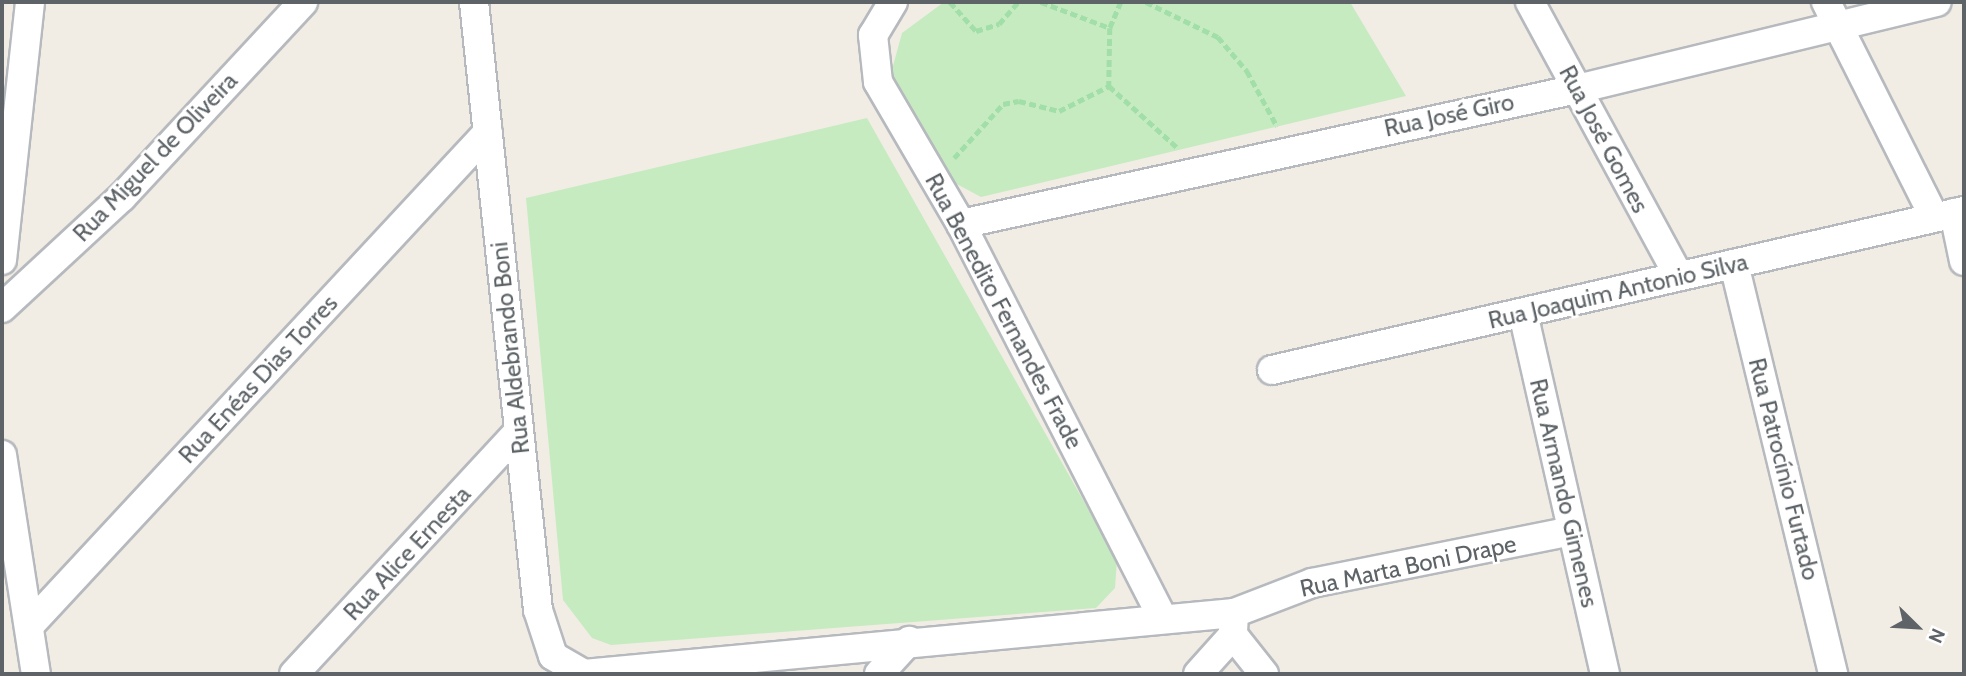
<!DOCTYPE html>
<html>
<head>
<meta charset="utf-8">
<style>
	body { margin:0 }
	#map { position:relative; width:1966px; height:676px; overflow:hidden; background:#f1ede5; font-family:Cabin,sans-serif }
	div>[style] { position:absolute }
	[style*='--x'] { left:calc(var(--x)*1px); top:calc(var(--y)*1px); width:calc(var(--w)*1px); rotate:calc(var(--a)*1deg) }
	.green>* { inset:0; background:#c6ebc0 }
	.path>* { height:4.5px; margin-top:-2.25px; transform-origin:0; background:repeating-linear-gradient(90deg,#a1dea8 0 7px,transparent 0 10.5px) }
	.roads { filter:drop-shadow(2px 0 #b6b9bd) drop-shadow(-2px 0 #b6b9bd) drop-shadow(0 2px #b6b9bd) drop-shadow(0 -2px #b6b9bd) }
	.minor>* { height:28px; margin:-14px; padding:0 14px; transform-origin:14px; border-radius:14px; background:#fff }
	span { translate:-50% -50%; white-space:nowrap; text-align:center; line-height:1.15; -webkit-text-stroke:5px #fff; paint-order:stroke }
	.street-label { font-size:24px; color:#5d6367 }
	.frame { position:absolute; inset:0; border:4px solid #5d6367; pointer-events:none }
	.north { position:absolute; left:1882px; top:592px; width:70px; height:70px; -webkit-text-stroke:5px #fff; paint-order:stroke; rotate:114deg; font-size:19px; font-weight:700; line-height:28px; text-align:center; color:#5d6367 }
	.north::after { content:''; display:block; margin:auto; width:24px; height:32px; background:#5d6367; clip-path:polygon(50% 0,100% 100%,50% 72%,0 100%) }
</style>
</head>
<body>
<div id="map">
	<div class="green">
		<i style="clip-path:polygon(944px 2px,1350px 2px,1406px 96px,981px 197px,951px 181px,890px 77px,902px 33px)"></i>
		<i style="clip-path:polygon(867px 118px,1117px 560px,1115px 588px,1096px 608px,611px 645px,592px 638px,563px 600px,526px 198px)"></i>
	</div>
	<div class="path">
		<i style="--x:950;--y:2;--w:39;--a:48"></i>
		<i style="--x:976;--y:31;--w:24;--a:-17"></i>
		<i style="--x:999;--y:24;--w:29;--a:-49"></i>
		<i style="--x:1041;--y:2;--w:74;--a:20.6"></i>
		<i style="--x:1121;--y:2;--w:28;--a:113"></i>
		<i style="--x:1110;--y:28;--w:58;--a:91"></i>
		<i style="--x:1109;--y:86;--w:94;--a:42"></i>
		<i style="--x:1146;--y:2;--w:80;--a:25.9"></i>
		<i style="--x:1218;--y:37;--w:45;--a:49.5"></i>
		<i style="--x:1247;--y:71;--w:63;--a:61.4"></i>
		<i style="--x:954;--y:158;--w:73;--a:-47.8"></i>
		<i style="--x:1003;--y:104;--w:16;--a:-11"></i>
		<i style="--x:1019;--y:101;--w:41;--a:14"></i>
		<i style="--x:1059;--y:111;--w:56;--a:-26.6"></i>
	</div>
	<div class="roads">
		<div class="minor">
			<i style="--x:474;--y:2;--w:611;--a:83.99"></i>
			<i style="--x:538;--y:610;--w:48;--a:71.9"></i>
			<i style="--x:553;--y:656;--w:36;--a:30"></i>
			<i style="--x:893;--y:2;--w:39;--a:121"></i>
			<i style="--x:873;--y:35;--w:47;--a:83.9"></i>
			<i style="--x:878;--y:82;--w:164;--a:59.7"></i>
			<i style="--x:961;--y:224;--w:441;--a:62.9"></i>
			<i style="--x:1530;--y:2;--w:312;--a:61.5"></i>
			<i style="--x:1826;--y:2;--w:241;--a:63.3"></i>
			<i style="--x:1954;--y:213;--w:49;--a:78.2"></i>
			<i style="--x:961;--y:224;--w:631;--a:-12.36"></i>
			<i style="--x:1577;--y:89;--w:370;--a:-13.6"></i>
			<i style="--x:2;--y:260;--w:260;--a:-83.8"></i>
			<i style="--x:1734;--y:264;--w:422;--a:76.4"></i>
			<i style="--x:2;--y:308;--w:163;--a:-42.8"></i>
			<i style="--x:122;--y:197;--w:266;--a:-47.1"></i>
			<i style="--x:1523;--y:313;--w:370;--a:77.2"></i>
			<i style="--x:1272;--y:370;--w:710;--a:-12.94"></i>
			<i style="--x:2;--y:455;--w:222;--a:81.2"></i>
			<i style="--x:1234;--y:613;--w:22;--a:93"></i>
			<i style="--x:1233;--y:635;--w:50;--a:51.5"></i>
			<i style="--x:29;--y:626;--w:674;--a:-47.1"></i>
			<i style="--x:294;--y:674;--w:331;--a:-47.2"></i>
			<i style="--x:584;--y:674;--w:653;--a:-5.36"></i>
			<i style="--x:1234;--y:613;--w:84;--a:-21"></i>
			<i style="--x:1312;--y:583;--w:265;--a:-11.3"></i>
			<i style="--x:879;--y:674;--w:45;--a:-47.7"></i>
			<i style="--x:1198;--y:674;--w:52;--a:-48.1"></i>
		</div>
	</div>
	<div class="street-label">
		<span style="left:1449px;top:115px;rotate:-12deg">Rua José Giro</span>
		<span style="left:1604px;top:139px;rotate:62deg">Rua José Gomes</span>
		<span style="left:155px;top:157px;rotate:-46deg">Rua Miguel de Oliveira</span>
		<span style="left:1618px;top:291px;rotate:-13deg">Rua Joaquim Antonio Silva</span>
		<span style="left:1004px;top:311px;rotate:62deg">Rua Benedito Fernandes Frade</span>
		<span style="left:510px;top:348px;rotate:-96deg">Rua Aldebrando Boni</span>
		<span style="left:258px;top:379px;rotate:-47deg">Rua Enéas Dias Torres</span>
		<span style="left:1784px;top:469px;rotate:76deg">Rua Patrocínio Furtado</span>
		<span style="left:1564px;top:493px;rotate:77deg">Rua Armando Gimenes</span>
		<span style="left:407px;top:553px;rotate:-47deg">Rua Alice Ernesta</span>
		<span style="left:1408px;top:566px;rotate:-12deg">Rua Marta Boni Drape</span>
	</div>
	<div class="frame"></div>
	<div class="north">N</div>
</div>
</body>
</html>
